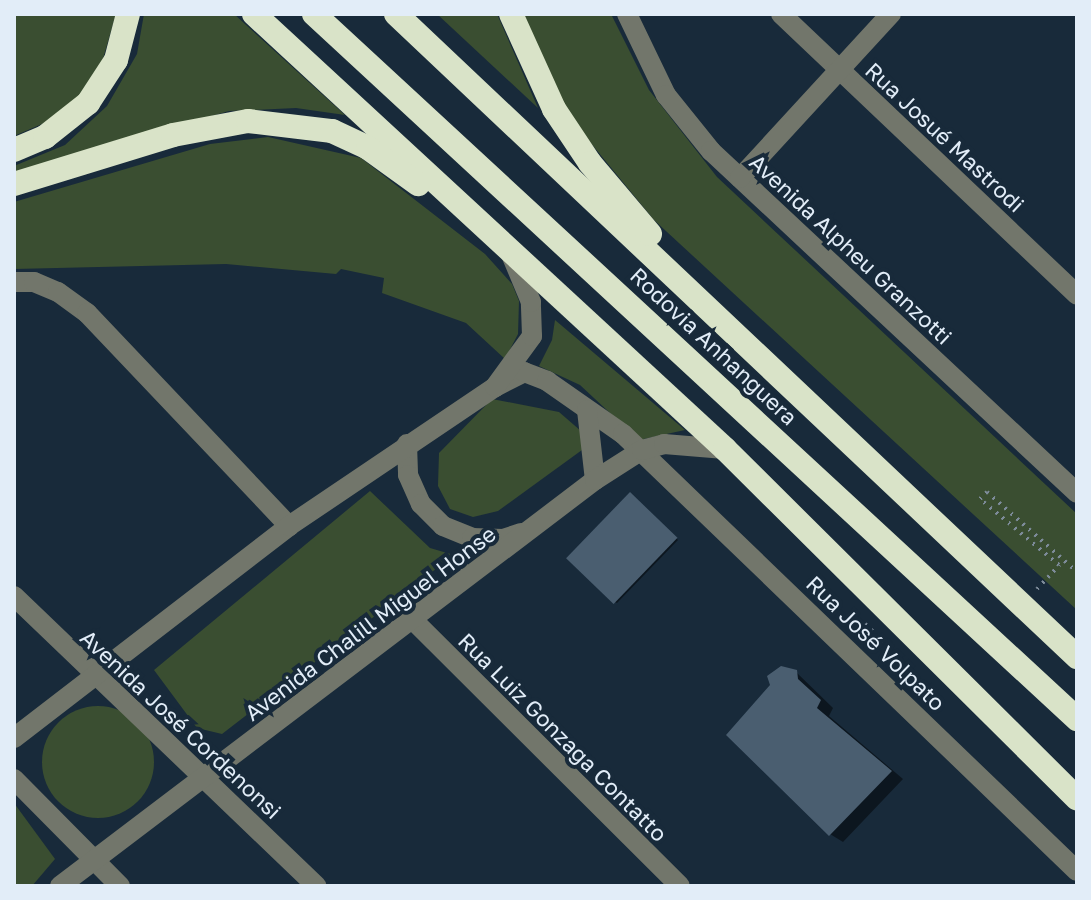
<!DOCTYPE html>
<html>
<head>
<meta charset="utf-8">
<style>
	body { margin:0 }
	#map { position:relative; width:1091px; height:900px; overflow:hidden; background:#182a3a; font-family:"Golos Text",sans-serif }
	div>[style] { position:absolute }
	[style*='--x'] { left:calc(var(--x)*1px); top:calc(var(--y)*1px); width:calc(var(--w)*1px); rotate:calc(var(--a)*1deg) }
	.green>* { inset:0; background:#3a4e31 }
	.round { border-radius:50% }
	.shadow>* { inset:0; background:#0007 }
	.building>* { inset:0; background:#4a5e70; transform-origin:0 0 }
	.path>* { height:4px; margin-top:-2px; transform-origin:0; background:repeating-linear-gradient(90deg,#7d8b99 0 2px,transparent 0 8px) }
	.minor>* { height:20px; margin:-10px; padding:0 10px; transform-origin:10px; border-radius:10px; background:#72766b }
	.highway>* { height:24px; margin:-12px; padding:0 12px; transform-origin:12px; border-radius:12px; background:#d9e3c8 }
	span { translate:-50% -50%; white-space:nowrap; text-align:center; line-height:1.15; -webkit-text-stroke:8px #182a3a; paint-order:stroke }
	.street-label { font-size:22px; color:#e2edf8 }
	.frame { position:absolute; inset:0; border:16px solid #e2edf8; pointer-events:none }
</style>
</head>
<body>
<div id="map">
	<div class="green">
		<i style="clip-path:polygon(14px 14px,116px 14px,102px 62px,85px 91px,56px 118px,14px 136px)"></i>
		<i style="clip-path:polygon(144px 14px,234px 14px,345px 115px,296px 108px,229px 111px,14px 173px,14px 166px,65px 145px,107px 106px,137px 54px)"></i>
		<i style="clip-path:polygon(437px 14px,497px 14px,538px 108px)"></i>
		<i style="clip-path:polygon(518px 14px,611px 14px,649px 90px,717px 177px,1077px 514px,1077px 610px,654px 220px,571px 119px)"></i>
		<i style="clip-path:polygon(268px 137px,361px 158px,485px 254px,512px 284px,519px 301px,518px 334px,505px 359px,466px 323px,382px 293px,384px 278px,341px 269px,336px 274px,226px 264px,14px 269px,14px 202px,210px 144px)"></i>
		<i style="clip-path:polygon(555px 320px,685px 430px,639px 440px,580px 385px,539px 366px,552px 340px)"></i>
		<i style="clip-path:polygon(492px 399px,559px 412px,581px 431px,582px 450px,498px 511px,473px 517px,450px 509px,438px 486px,439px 453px)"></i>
		<i style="clip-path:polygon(370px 491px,430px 548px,454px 555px,222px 734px,197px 728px,154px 670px)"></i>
		<i class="round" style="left:42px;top:706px;width:112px;height:112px"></i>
		<i style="clip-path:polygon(14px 803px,55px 859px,32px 886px,14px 886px)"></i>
	</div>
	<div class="shadow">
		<i style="clip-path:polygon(632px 496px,678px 540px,617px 603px,615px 602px)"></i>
		<i style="clip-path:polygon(796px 672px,833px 708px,829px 716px,903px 779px,843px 842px,830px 834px)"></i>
	</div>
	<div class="building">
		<i style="left:630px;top:492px;width:66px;height:92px;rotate:44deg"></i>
		<i style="clip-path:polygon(781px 666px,797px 670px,798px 679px,821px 700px,817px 708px,892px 771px,829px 836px,726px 735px,770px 685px,767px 676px)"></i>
	</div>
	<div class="path">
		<i style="--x:1037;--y:589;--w:33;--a:-47"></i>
		<i style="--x:1059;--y:565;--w:103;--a:-140.1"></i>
		<i style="--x:980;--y:499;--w:10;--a:-45"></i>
		<i style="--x:987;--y:492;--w:120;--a:41.6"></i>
		<i style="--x:859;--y:631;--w:9;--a:-49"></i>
		<i style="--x:865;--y:624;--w:33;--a:44"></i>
	</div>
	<div class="minor">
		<i style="--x:627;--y:14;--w:90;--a:64.3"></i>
		<i style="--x:666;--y:95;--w:72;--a:51.2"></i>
		<i style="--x:711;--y:151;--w:501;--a:43.06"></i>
		<i style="--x:781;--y:14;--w:408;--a:43.5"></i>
		<i style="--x:740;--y:178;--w:223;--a:-47.4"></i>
		<i style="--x:14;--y:282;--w:20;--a:0"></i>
		<i style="--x:34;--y:282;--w:26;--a:23"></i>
		<i style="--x:58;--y:292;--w:36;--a:36"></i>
		<i style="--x:87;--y:313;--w:294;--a:46.5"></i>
		<i style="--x:495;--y:387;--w:33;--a:-27"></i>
		<i style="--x:524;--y:372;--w:25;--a:21"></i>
		<i style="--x:547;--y:381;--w:93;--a:34.9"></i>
		<i style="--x:623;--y:434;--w:630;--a:43.91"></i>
		<i style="--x:587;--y:410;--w:70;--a:83.5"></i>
		<i style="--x:407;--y:444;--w:31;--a:88"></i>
		<i style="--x:408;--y:475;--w:32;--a:66"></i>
		<i style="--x:421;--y:504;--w:31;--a:45"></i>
		<i style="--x:443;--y:526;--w:31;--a:22"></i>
		<i style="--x:472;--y:538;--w:31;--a:2"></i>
		<i style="--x:503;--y:539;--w:19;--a:-18"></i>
		<i style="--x:14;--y:596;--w:419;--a:43.8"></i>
		<i style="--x:414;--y:621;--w:375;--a:44.9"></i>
		<i style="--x:14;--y:738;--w:347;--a:-37.6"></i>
		<i style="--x:289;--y:526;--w:249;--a:-34"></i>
		<i style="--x:495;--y:387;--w:63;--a:-54"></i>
		<i style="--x:532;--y:336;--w:34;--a:-92"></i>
		<i style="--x:531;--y:302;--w:54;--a:-112.8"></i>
		<i style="--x:14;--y:779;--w:151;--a:45.3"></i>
		<i style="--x:60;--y:886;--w:672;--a:-37.19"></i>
		<i style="--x:595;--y:480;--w:56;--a:-32.6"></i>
		<i style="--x:642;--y:450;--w:23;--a:-15"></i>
		<i style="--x:664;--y:444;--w:61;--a:4.7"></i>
	</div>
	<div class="highway">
		<i style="--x:254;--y:14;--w:641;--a:42.72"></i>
		<i style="--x:725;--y:449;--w:496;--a:44.8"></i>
		<i style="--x:314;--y:14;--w:1039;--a:42.74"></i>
		<i style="--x:396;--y:14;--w:937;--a:43.36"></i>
		<i style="--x:511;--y:14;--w:104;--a:65.6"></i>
		<i style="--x:554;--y:109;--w:65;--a:56.3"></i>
		<i style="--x:590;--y:163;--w:93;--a:49.8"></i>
		<i style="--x:14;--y:150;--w:34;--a:-23"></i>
		<i style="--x:45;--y:137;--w:55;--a:-38.3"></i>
		<i style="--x:88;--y:103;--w:51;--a:-56.9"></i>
		<i style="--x:116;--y:60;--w:48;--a:-75.4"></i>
		<i style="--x:14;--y:184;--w:166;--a:-17.1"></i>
		<i style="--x:173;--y:135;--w:76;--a:-10.6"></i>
		<i style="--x:248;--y:121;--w:85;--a:6.8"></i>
		<i style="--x:332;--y:131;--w:40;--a:25"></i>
		<i style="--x:368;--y:148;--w:62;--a:35.8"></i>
	</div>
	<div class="street-label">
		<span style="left:945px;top:137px;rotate:43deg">Rua Josué Mastrodi</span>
		<span style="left:851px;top:249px;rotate:43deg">Avenida Alpheu Granzotti</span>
		<span style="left:714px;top:346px;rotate:43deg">Rodovia Anhanguera</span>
		<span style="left:370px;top:623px;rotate:-37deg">Avenida Chalill Miguel Honse</span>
		<span style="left:876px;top:643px;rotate:44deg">Rua José Volpato</span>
		<span style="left:181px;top:724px;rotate:43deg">Avenida José Cordenonsi</span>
		<span style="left:563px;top:737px;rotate:45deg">Rua Luiz Gonzaga Contatto</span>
	</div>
	<div class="frame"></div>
</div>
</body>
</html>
